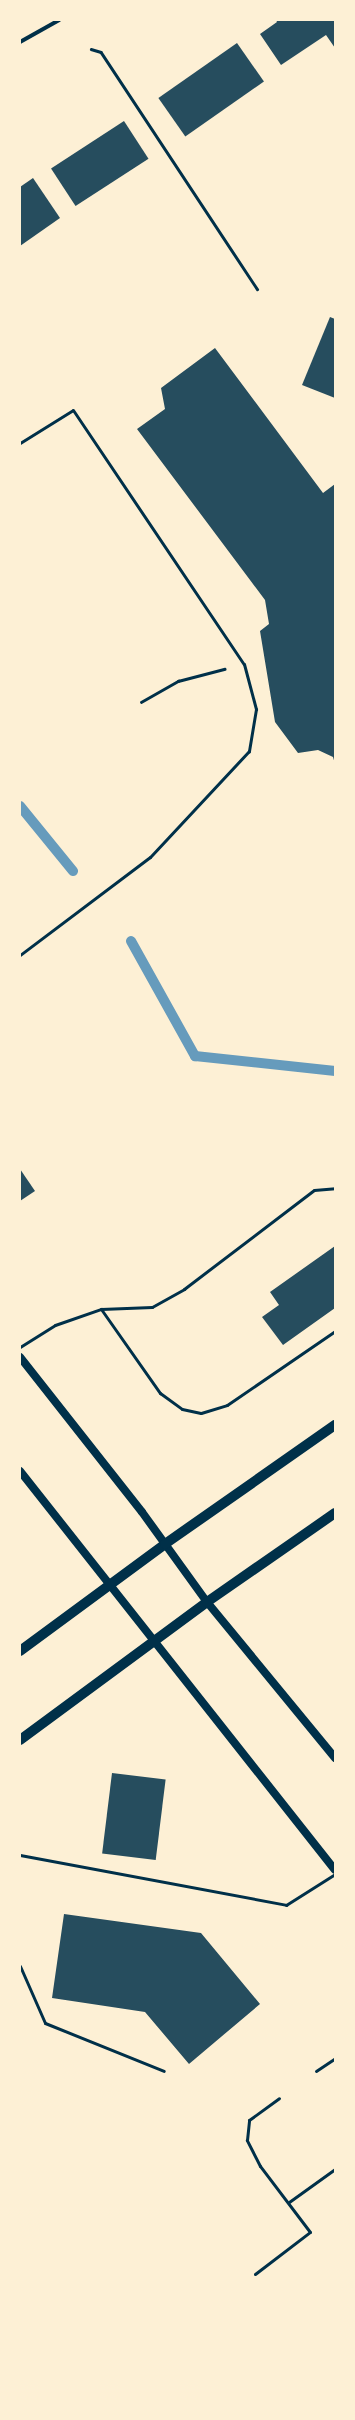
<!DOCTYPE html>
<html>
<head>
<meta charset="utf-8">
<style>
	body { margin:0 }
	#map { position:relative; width:355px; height:2420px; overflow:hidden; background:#fdf0d5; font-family:Overpass,sans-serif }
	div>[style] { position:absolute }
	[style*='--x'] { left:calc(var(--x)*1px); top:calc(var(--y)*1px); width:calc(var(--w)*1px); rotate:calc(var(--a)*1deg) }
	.stream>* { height:10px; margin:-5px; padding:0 5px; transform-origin:5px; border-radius:5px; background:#669bbc }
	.building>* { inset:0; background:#264d5e; transform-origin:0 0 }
	.path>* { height:2.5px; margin:-1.25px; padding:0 1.25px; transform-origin:1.25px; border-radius:1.25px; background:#003049 }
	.service>* { height:3px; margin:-1.5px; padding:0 1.5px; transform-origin:1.5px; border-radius:1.5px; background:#003049 }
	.minor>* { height:4px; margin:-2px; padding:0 2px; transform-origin:2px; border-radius:2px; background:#003049 }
	.secondary>* { height:8px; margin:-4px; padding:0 4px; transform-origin:4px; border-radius:4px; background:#003049 }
	.primary>* { height:10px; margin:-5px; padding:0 5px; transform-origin:5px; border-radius:5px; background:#003049 }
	span { translate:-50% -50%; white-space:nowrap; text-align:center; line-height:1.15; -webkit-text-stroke:3px #fdf0d5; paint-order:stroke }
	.frame { position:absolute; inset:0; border:21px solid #fdf0d5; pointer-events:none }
</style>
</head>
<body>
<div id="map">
	<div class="stream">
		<i style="--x:20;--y:806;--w:84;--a:50.8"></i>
		<i style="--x:131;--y:941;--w:132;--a:60.9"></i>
		<i style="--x:195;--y:1056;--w:141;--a:6.1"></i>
	</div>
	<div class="building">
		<i style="clip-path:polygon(276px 20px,335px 20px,335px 48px,326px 35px,281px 65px,260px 34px,277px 22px)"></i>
		<i style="left:237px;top:43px;width:47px;height:96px;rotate:55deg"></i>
		<i style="left:124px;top:121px;width:45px;height:87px;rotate:57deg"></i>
		<i style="clip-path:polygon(33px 178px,60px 218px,20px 246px,20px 187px)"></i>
		<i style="clip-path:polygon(330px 317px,335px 319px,335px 398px,302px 385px)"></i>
		<i style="clip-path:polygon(215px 348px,323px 493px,335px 484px,335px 764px,333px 757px,318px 750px,298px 753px,275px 722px,260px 631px,269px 624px,265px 600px,137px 429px,165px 409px,161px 388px)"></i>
		<i style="clip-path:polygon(20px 1169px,35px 1191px,20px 1201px)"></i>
		<i style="clip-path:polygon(335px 1246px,335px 1308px,283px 1345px,262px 1317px,279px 1305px,270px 1292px)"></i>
		<i style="left:112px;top:1773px;width:54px;height:81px;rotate:7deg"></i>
		<i style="clip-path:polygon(64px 1914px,201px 1933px,260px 2004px,189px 2064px,145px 2012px,52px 1998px)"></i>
	</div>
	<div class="path">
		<i style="--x:91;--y:49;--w:10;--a:17"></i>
		<i style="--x:101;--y:52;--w:284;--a:56.6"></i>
		<i style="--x:141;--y:702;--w:43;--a:-29.6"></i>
		<i style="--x:178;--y:681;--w:48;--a:-14.6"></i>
	</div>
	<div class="service">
		<i style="--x:20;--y:443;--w:62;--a:-31.9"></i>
		<i style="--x:73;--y:410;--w:306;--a:56.1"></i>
		<i style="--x:244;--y:664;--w:47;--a:75.1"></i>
		<i style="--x:256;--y:709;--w:43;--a:99.5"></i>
		<i style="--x:249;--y:751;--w:145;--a:133"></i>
		<i style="--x:150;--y:857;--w:163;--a:143"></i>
		<i style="--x:101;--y:1309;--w:103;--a:54.9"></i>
		<i style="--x:160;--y:1393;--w:27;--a:36"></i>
		<i style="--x:182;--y:1409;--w:19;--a:12"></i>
		<i style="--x:201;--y:1413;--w:27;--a:-17"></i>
		<i style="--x:227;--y:1405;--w:131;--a:-34.4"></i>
		<i style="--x:20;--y:1347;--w:41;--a:-32.2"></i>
		<i style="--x:55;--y:1325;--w:49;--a:-19.2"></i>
		<i style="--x:101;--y:1309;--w:51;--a:-2.2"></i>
		<i style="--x:152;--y:1307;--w:37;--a:-29"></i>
		<i style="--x:184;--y:1289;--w:163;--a:-37.3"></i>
		<i style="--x:314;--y:1190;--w:21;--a:-5"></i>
		<i style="--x:20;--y:1855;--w:271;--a:10.6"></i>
		<i style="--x:286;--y:1905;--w:58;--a:-32.3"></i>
		<i style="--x:20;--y:1966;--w:62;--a:66.3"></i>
		<i style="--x:45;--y:2023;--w:128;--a:22"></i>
		<i style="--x:316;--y:2071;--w:23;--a:-34"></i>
		<i style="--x:289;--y:2202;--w:57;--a:-35.7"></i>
		<i style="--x:255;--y:2274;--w:69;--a:-37.4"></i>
		<i style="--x:310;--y:2232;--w:83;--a:-127.1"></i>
		<i style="--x:260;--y:2166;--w:29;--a:-117"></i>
		<i style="--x:247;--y:2140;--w:20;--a:-84"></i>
		<i style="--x:249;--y:2120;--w:37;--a:-36"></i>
	</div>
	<div class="minor">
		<i style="--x:20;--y:42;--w:45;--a:-29.4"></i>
	</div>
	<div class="secondary">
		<i style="--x:20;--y:1357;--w:197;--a:51.8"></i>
		<i style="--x:142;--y:1512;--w:111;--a:54.2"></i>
		<i style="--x:207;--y:1602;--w:202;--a:50.6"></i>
		<i style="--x:20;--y:1471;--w:508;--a:51.71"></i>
	</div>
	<div class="primary">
		<i style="--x:20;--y:1651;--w:180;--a:-36.4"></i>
		<i style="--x:165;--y:1544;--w:208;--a:-35"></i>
		<i style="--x:20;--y:1740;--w:232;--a:-36.4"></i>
		<i style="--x:207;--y:1602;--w:156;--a:-34.8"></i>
	</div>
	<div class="frame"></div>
</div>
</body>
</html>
